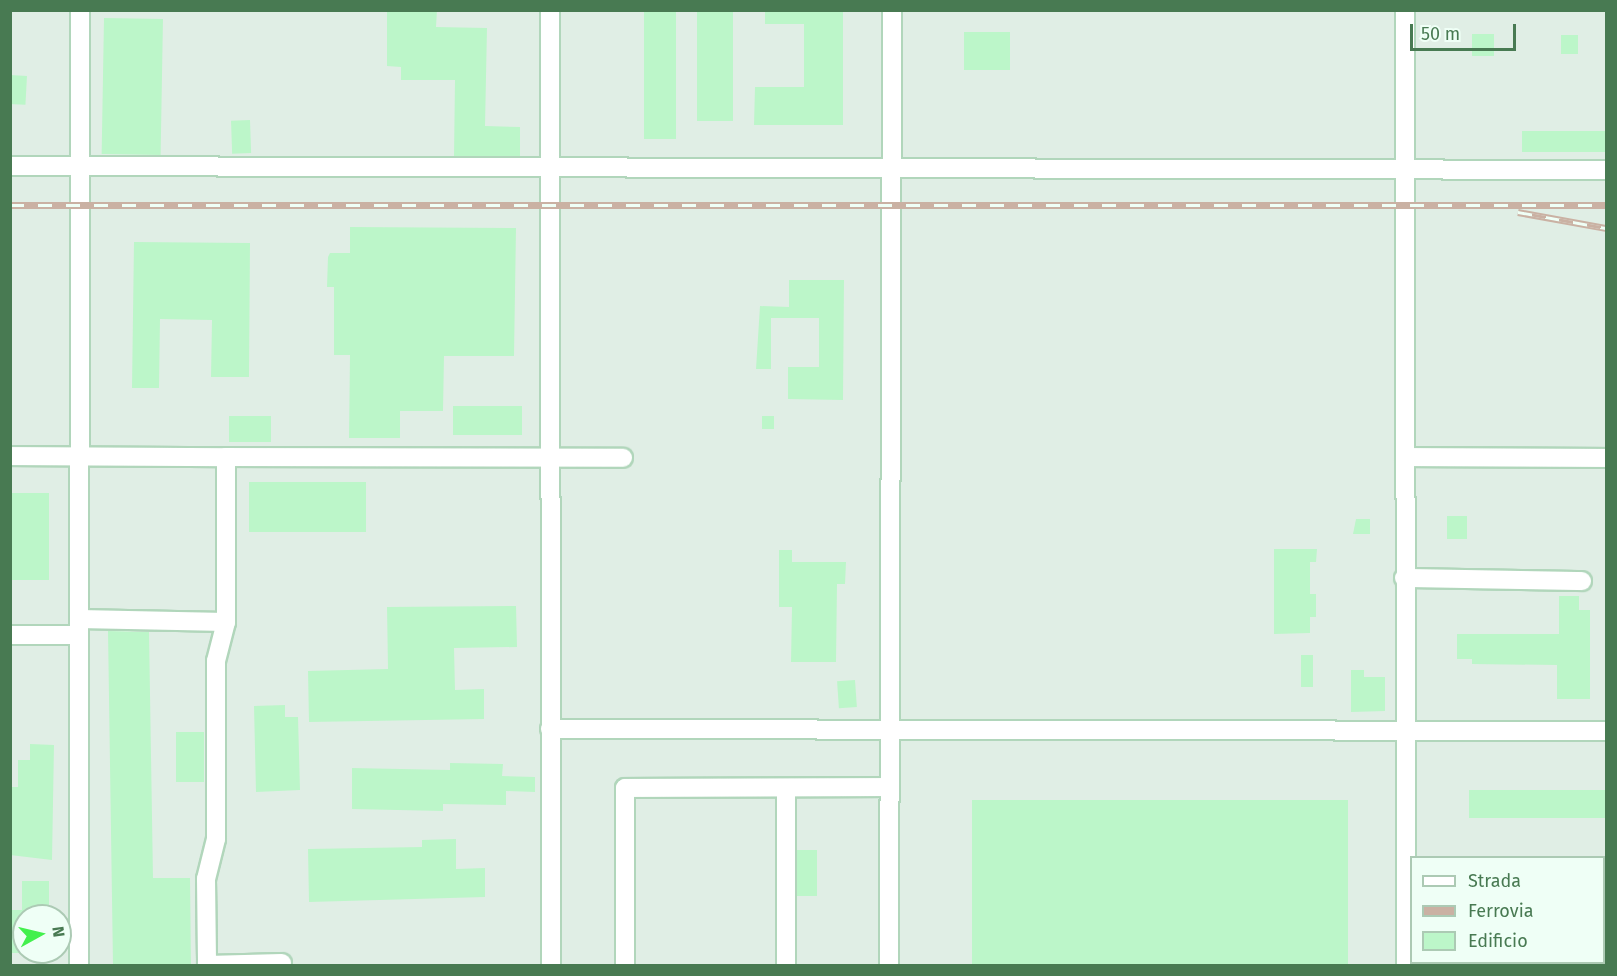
<!DOCTYPE html>
<html>
<head>
<meta charset="utf-8">
<style>
	body { margin:0 }
	#map { position:relative; width:1617px; height:976px; overflow:hidden; background:#e7fef1; font-family:"Fira Sans",sans-serif }
	div>[style] { position:absolute }
	[style*='--x'] { left:calc(var(--x)*1px); top:calc(var(--y)*1px); width:calc(var(--w)*1px); rotate:calc(var(--a)*1deg) }
	.industrial>* { inset:0; background:#e0eee5 }
	.building>* { inset:0; background:#bcf6c9; transform-origin:0 0 }
	.roads { filter:drop-shadow(2px 0 #b1d6bb) drop-shadow(-2px 0 #b1d6bb) drop-shadow(0 2px #b1d6bb) drop-shadow(0 -2px #b1d6bb) }
	.minor>* { height:18px; margin:-9px; padding:0 9px; transform-origin:9px; border-radius:9px; background:#fff }
	.rail>* { height:7px; margin-top:-3.5px; transform-origin:0; background:repeating-linear-gradient(90deg,#effff6 0 14px,#cab1a3 0 28px); box-sizing:border-box; border-block:2px solid #cab1a3 }
	span { translate:-50% -50%; white-space:nowrap; text-align:center; line-height:1.15; -webkit-text-stroke:5px #effff6; paint-order:stroke }
	.frame { position:absolute; inset:0; border:12px solid #487a52; pointer-events:none }
	.legend { position:absolute; left:1410px; top:856px; width:195px; height:108px; box-sizing:border-box; background:#effff6; border:2px solid #accab4; margin:0; padding:8px 10px; list-style:none; font-size:18px; color:#487a52 }
	.legend li { display:flex; align-items:center; gap:12px; height:30px }
	.legend b { width:30px; border:2px solid #accab4 }
	.north { position:absolute; left:12px; top:904px; width:60px; height:60px; box-sizing:border-box; background:#effff6; border:2px solid #accab4; border-radius:50%; rotate:82deg; font-size:16px; font-weight:700; line-height:24px; text-align:center; color:#487a52 }
	.north::after { content:''; display:block; margin:auto; width:21px; height:27px; background:#43f04d; clip-path:polygon(50% 0,100% 100%,50% 72%,0 100%) }
	.scale { position:absolute; left:1410px; top:24px; width:106px; height:27px; box-sizing:border-box; border:3px solid #487a52; border-top:0; padding-left:8px; font-size:18px; line-height:21px; white-space:nowrap; color:#487a52; -webkit-text-stroke:4px #effff6; paint-order:stroke }
</style>
</head>
<body>
<div id="map">
	<div class="industrial">
		<i style="clip-path:polygon(evenodd,10px 11px,1606px 11px,1606px 965px,11px 965px,10px 11px,1412px 858px,1604px 858px,1604px 962px,1412px 962px,1412px 858px,10px 11px,24px 916px,60px 916px,60px 952px,24px 952px,24px 916px)"></i>
	</div>
	<div class="building">
		<i style="clip-path:polygon(387px 10px,437px 10px,436px 27px,487px 28px,485px 126px,520px 127px,520px 156px,454px 156px,455px 80px,401px 80px,401px 67px,387px 66px)"></i>
		<i style="left:644px;top:10px;width:32px;height:129px"></i>
		<i style="left:697px;top:10px;width:36px;height:111px"></i>
		<i style="clip-path:polygon(765px 10px,843px 10px,843px 125px,754px 125px,755px 87px,804px 87px,804px 24px,765px 24px)"></i>
		<i style="left:104px;top:18px;width:59px;height:136px;rotate:1deg"></i>
		<i style="left:1010px;top:32px;width:38px;height:46px;rotate:90deg"></i>
		<i style="left:1472px;top:34px;width:22px;height:22px"></i>
		<i style="left:1561px;top:35px;width:17px;height:19px"></i>
		<i style="left:10px;top:75px;width:17px;height:29px;rotate:3deg"></i>
		<i style="left:250px;top:120px;width:33px;height:19px;rotate:88deg"></i>
		<i style="left:1522px;top:131px;width:84px;height:21px"></i>
		<i style="clip-path:polygon(350px 227px,516px 228px,514px 356px,444px 356px,443px 411px,400px 411px,400px 438px,349px 438px,350px 355px,334px 355px,334px 287px,327px 287px,328px 257px,330px 253px,350px 253px)"></i>
		<i style="clip-path:polygon(134px 242px,250px 243px,249px 377px,211px 377px,212px 320px,160px 319px,159px 388px,132px 388px)"></i>
		<i style="clip-path:polygon(789px 280px,844px 280px,843px 400px,788px 399px,788px 367px,819px 367px,819px 318px,771px 318px,771px 369px,756px 369px,760px 306px,789px 307px)"></i>
		<i style="left:522px;top:406px;width:29px;height:69px;rotate:90deg"></i>
		<i style="left:229px;top:416px;width:42px;height:26px"></i>
		<i style="left:762px;top:416px;width:12px;height:13px"></i>
		<i style="left:366px;top:482px;width:50px;height:117px;rotate:90deg"></i>
		<i style="left:10px;top:493px;width:39px;height:87px"></i>
		<i style="left:1447px;top:516px;width:20px;height:23px"></i>
		<i style="clip-path:polygon(1356px 519px,1370px 519px,1370px 534px,1353px 534px)"></i>
		<i style="clip-path:polygon(1274px 549px,1317px 549px,1316px 562px,1310px 562px,1310px 594px,1316px 594px,1316px 617px,1310px 617px,1310px 633px,1274px 634px)"></i>
		<i style="clip-path:polygon(779px 550px,792px 550px,792px 562px,846px 562px,845px 584px,837px 584px,836px 662px,791px 662px,792px 607px,779px 607px)"></i>
		<i style="clip-path:polygon(1559px 596px,1579px 596px,1579px 610px,1590px 610px,1590px 699px,1557px 699px,1557px 665px,1472px 664px,1472px 659px,1457px 659px,1457px 634px,1559px 634px)"></i>
		<i style="clip-path:polygon(516px 606px,517px 647px,454px 648px,455px 690px,484px 689px,484px 719px,309px 722px,308px 671px,388px 669px,387px 607px)"></i>
		<i style="clip-path:polygon(108px 631px,149px 632px,153px 878px,190px 878px,191px 966px,113px 966px)"></i>
		<i style="left:1301px;top:655px;width:12px;height:32px"></i>
		<i style="clip-path:polygon(1351px 670px,1364px 670px,1364px 677px,1385px 677px,1385px 711px,1351px 712px)"></i>
		<i style="left:855px;top:680px;width:27px;height:18px;rotate:86deg"></i>
		<i style="clip-path:polygon(285px 705px,285px 717px,298px 717px,300px 790px,256px 792px,254px 706px)"></i>
		<i style="left:176px;top:732px;width:28px;height:50px"></i>
		<i style="clip-path:polygon(30px 744px,54px 745px,52px 860px,10px 855px,10px 787px,18px 787px,18px 760px,30px 760px)"></i>
		<i style="clip-path:polygon(450px 763px,503px 764px,502px 776px,535px 777px,535px 792px,506px 791px,506px 805px,443px 804px,443px 811px,352px 809px,352px 768px,450px 770px)"></i>
		<i style="left:1606px;top:790px;width:28px;height:137px;rotate:90deg"></i>
		<i style="left:972px;top:800px;width:376px;height:166px"></i>
		<i style="clip-path:polygon(456px 839px,456px 869px,485px 868px,485px 897px,309px 902px,308px 849px,422px 847px,422px 840px)"></i>
		<i style="left:797px;top:850px;width:20px;height:46px"></i>
		<i style="clip-path:polygon(22px 881px,49px 881px,49px 916px,24px 916px,24px 953px,10px 953px,10px 910px,22px 910px)"></i>
	</div>
	<div class="roads">
		<div class="minor">
			<i style="--x:550;--y:10;--w:956;--a:89.94"></i>
			<i style="--x:1405;--y:10;--w:956;--a:89.94"></i>
			<i style="--x:10;--y:166;--w:1596;--a:0.14"></i>
			<i style="--x:10;--y:456;--w:216;--a:0.3"></i>
			<i style="--x:226;--y:457;--w:165;--a:90"></i>
			<i style="--x:226;--y:622;--w:147;--a:-178.8"></i>
			<i style="--x:226;--y:457;--w:397;--a:0.1"></i>
			<i style="--x:1405;--y:457;--w:201;--a:0.3"></i>
			<i style="--x:1404;--y:578;--w:178;--a:1"></i>
			<i style="--x:226;--y:622;--w:40;--a:104.4"></i>
			<i style="--x:216;--y:661;--w:178;--a:90"></i>
			<i style="--x:216;--y:839;--w:41;--a:104"></i>
			<i style="--x:206;--y:879;--w:86;--a:89.3"></i>
			<i style="--x:207;--y:965;--w:75;--a:-1.5"></i>
			<i style="--x:10;--y:635;--w:69;--a:0"></i>
			<i style="--x:550;--y:729;--w:1056;--a:0.11"></i>
			<i style="--x:79;--y:966;--w:956;--a:-89.94"></i>
			<i style="--x:625;--y:966;--w:178;--a:-90"></i>
			<i style="--x:625;--y:788;--w:265;--a:-0.2"></i>
			<i style="--x:786;--y:966;--w:178;--a:-90"></i>
			<i style="--x:889;--y:966;--w:956;--a:-89.82"></i>
		</div>
	</div>
	<div class="rail">
		<i style="--x:10;--y:205;--w:1596;--a:0"></i>
		<i style="--x:1518;--y:212;--w:89;--a:10.3"></i>
	</div>
	<div class="frame"></div>
	<ul class="legend">
	<li><b style="height:8px;background:#fff"></b>Strada</li>
	<li><b style="height:8px;background:#cab1a3"></b>Ferrovia</li>
	<li><b style="height:16px;background:#bcf6c9"></b>Edificio</li>
	</ul>
	<div class="north">N</div>
	<div class="scale">50 m</div>
</div>
</body>
</html>
